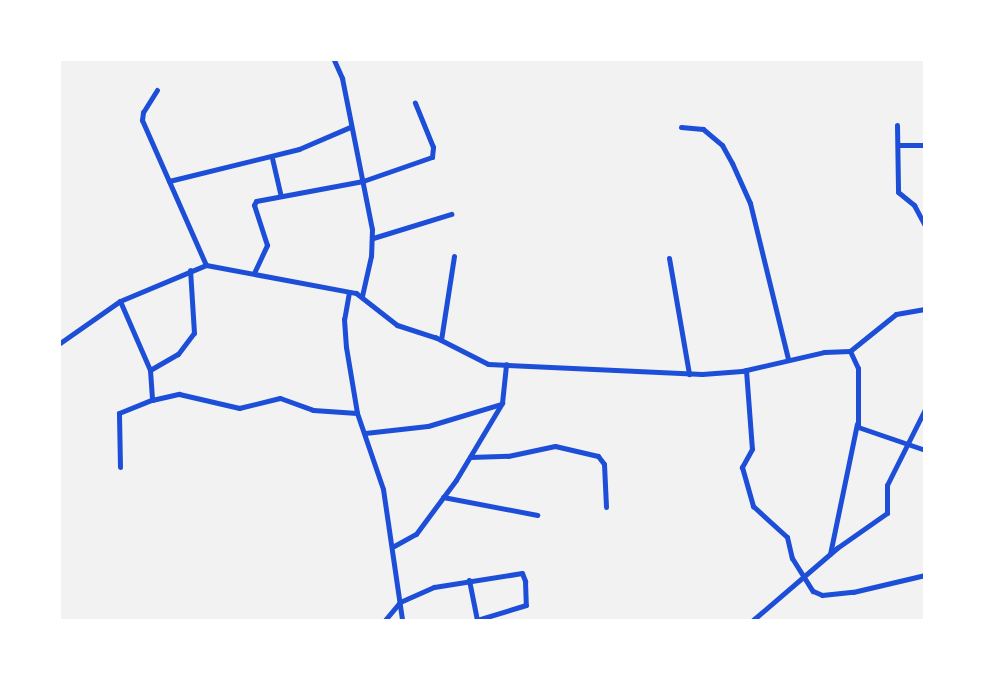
<!DOCTYPE html>
<html>
<head>
<meta charset="utf-8">
<style>
	body { margin:0 }
	#map { position:relative; width:984px; height:680px; overflow:hidden; background:#f2f2f2; font-family:Roboto,sans-serif }
	div>[style] { position:absolute }
	[style*='--x'] { left:calc(var(--x)*1px); top:calc(var(--y)*1px); width:calc(var(--w)*1px); rotate:calc(var(--a)*1deg) }
	.minor>* { height:5px; margin:-2.5px; padding:0 2.5px; transform-origin:2.5px; border-radius:2.5px; background:#1d4ed8 }
	span { translate:-50% -50%; white-space:nowrap; text-align:center; line-height:1.15; -webkit-text-stroke:5px #fff; paint-order:stroke }
	.frame { position:absolute; inset:0; border:61px solid #fff; pointer-events:none }
</style>
</head>
<body>
<div id="map">
	<div class="minor">
		<i style="--x:334;--y:60;--w:20;--a:66"></i>
		<i style="--x:342;--y:78;--w:154;--a:78.8"></i>
		<i style="--x:372;--y:229;--w:27;--a:92"></i>
		<i style="--x:371;--y:256;--w:41;--a:102.7"></i>
		<i style="--x:157;--y:90;--w:26;--a:122"></i>
		<i style="--x:143;--y:112;--w:8;--a:97"></i>
		<i style="--x:142;--y:120;--w:158;--a:66.2"></i>
		<i style="--x:897;--y:125;--w:67;--a:89.1"></i>
		<i style="--x:898;--y:192;--w:21;--a:39"></i>
		<i style="--x:914;--y:205;--w:24;--a:62"></i>
		<i style="--x:681;--y:127;--w:22;--a:5"></i>
		<i style="--x:703;--y:129;--w:25;--a:40"></i>
		<i style="--x:722;--y:145;--w:21;--a:61"></i>
		<i style="--x:732;--y:163;--w:44;--a:65.8"></i>
		<i style="--x:750;--y:203;--w:161;--a:76.3"></i>
		<i style="--x:898;--y:145;--w:27;--a:0"></i>
		<i style="--x:272;--y:158;--w:37;--a:77"></i>
		<i style="--x:169;--y:181;--w:134;--a:-13.8"></i>
		<i style="--x:299;--y:149;--w:56;--a:-23.3"></i>
		<i style="--x:373;--y:238;--w:82;--a:-17.1"></i>
		<i style="--x:669;--y:258;--w:118;--a:80.2"></i>
		<i style="--x:254;--y:273;--w:31;--a:-65"></i>
		<i style="--x:267;--y:245;--w:42;--a:-108"></i>
		<i style="--x:254;--y:205;--w:4;--a:-63"></i>
		<i style="--x:256;--y:201;--w:109;--a:-10.6"></i>
		<i style="--x:363;--y:181;--w:73;--a:-19.2"></i>
		<i style="--x:432;--y:157;--w:10;--a:-84"></i>
		<i style="--x:433;--y:147;--w:48;--a:-112.2"></i>
		<i style="--x:349;--y:292;--w:27;--a:100"></i>
		<i style="--x:344;--y:319;--w:28;--a:86"></i>
		<i style="--x:346;--y:347;--w:67;--a:80.5"></i>
		<i style="--x:357;--y:413;--w:80;--a:71.1"></i>
		<i style="--x:383;--y:489;--w:132;--a:81.7"></i>
		<i style="--x:120;--y:301;--w:75;--a:66.5"></i>
		<i style="--x:150;--y:370;--w:30;--a:86"></i>
		<i style="--x:441;--y:340;--w:85;--a:-81.2"></i>
		<i style="--x:60;--y:343;--w:73;--a:-35"></i>
		<i style="--x:120;--y:301;--w:93;--a:-22.7"></i>
		<i style="--x:206;--y:265;--w:153;--a:10.6"></i>
		<i style="--x:356;--y:293;--w:52;--a:38"></i>
		<i style="--x:397;--y:325;--w:40;--a:18"></i>
		<i style="--x:435;--y:337;--w:59;--a:27"></i>
		<i style="--x:488;--y:364;--w:214;--a:2.7"></i>
		<i style="--x:702;--y:374;--w:40;--a:-4.3"></i>
		<i style="--x:742;--y:371;--w:84;--a:-13"></i>
		<i style="--x:824;--y:352;--w:26;--a:-2"></i>
		<i style="--x:850;--y:351;--w:19;--a:65"></i>
		<i style="--x:858;--y:368;--w:59;--a:90"></i>
		<i style="--x:858;--y:427;--w:71;--a:18.9"></i>
		<i style="--x:850;--y:351;--w:59;--a:-38.8"></i>
		<i style="--x:896;--y:314;--w:29;--a:-10"></i>
		<i style="--x:150;--y:370;--w:32;--a:-30"></i>
		<i style="--x:178;--y:354;--w:26;--a:-53"></i>
		<i style="--x:194;--y:333;--w:63;--a:-93.6"></i>
		<i style="--x:746;--y:370;--w:79;--a:85.7"></i>
		<i style="--x:752;--y:449;--w:21;--a:119"></i>
		<i style="--x:742;--y:467;--w:41;--a:74.2"></i>
		<i style="--x:753;--y:506;--w:46;--a:42.4"></i>
		<i style="--x:787;--y:537;--w:22;--a:77"></i>
		<i style="--x:792;--y:558;--w:39;--a:58"></i>
		<i style="--x:813;--y:591;--w:10;--a:24"></i>
		<i style="--x:822;--y:595;--w:31;--a:-6"></i>
		<i style="--x:853;--y:592;--w:74;--a:-13.3"></i>
		<i style="--x:365;--y:433;--w:63;--a:-6.3"></i>
		<i style="--x:428;--y:426;--w:76;--a:-16.8"></i>
		<i style="--x:470;--y:457;--w:38;--a:-2"></i>
		<i style="--x:508;--y:456;--w:48;--a:-12"></i>
		<i style="--x:555;--y:446;--w:44;--a:13.1"></i>
		<i style="--x:598;--y:456;--w:10;--a:53"></i>
		<i style="--x:604;--y:464;--w:43;--a:87.3"></i>
		<i style="--x:120;--y:467;--w:54;--a:-91.1"></i>
		<i style="--x:119;--y:413;--w:35;--a:-22"></i>
		<i style="--x:152;--y:400;--w:28;--a:-13"></i>
		<i style="--x:179;--y:394;--w:62;--a:13.1"></i>
		<i style="--x:239;--y:408;--w:42;--a:-13.7"></i>
		<i style="--x:280;--y:398;--w:35;--a:20"></i>
		<i style="--x:313;--y:410;--w:44;--a:3.9"></i>
		<i style="--x:443;--y:497;--w:96;--a:10.8"></i>
		<i style="--x:394;--y:546;--w:25;--a:-29"></i>
		<i style="--x:416;--y:534;--w:67;--a:-53.5"></i>
		<i style="--x:456;--y:480;--w:90;--a:-59.1"></i>
		<i style="--x:502;--y:403;--w:39;--a:-84"></i>
		<i style="--x:830;--y:554;--w:133;--a:-78.3"></i>
		<i style="--x:469;--y:580;--w:41;--a:78.7"></i>
		<i style="--x:385;--y:620;--w:23;--a:-50"></i>
		<i style="--x:400;--y:602;--w:37;--a:-24"></i>
		<i style="--x:434;--y:587;--w:89;--a:-9"></i>
		<i style="--x:522;--y:573;--w:9;--a:69"></i>
		<i style="--x:525;--y:581;--w:24;--a:88"></i>
		<i style="--x:526;--y:605;--w:51;--a:163"></i>
		<i style="--x:753;--y:620;--w:111;--a:-40.6"></i>
		<i style="--x:837;--y:548;--w:61;--a:-35"></i>
		<i style="--x:887;--y:513;--w:28;--a:-90"></i>
		<i style="--x:887;--y:485;--w:85;--a:-63.4"></i>
	</div>
	<div class="frame"></div>
</div>
</body>
</html>
